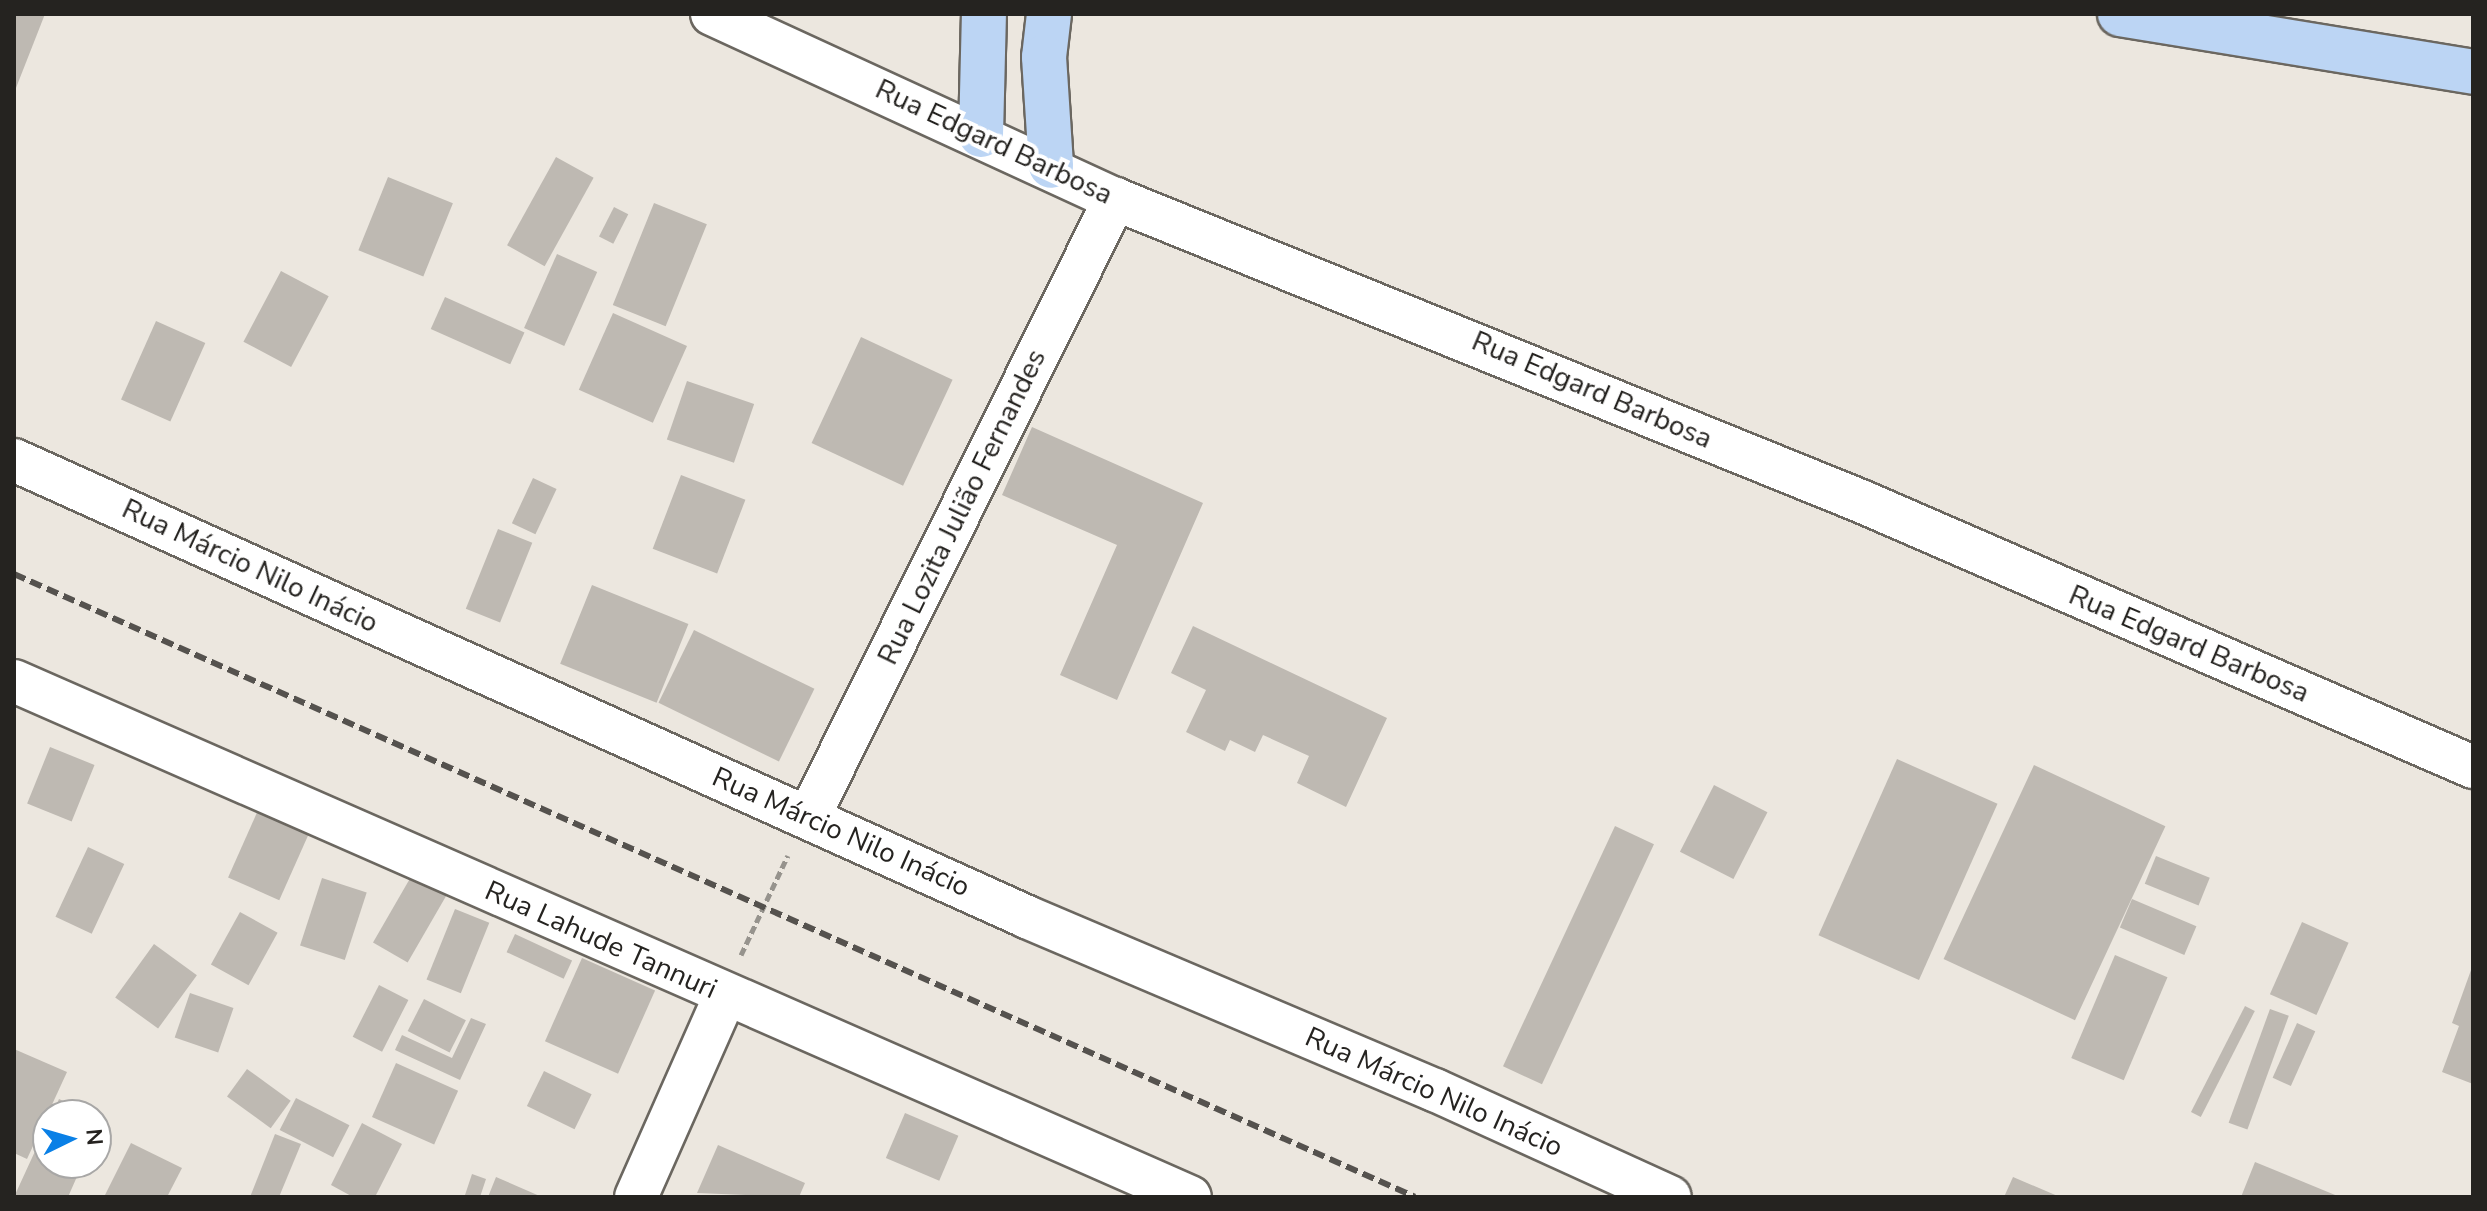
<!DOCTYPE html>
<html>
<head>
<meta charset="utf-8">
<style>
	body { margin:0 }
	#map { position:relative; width:2487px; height:1211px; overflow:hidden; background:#ece7df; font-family:"Nunito Sans",sans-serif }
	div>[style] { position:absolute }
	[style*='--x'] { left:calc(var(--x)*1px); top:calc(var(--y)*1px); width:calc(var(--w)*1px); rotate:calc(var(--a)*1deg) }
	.building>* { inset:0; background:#beb9b2; transform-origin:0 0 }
	.path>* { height:5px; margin-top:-2.5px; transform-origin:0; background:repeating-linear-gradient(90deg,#96938d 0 8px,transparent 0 12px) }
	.roads { filter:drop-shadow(2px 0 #6b6760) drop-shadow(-2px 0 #6b6760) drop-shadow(0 2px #6b6760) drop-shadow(0 -2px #6b6760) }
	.minor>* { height:42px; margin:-21px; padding:0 21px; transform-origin:21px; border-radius:21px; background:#fff }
	.highway>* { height:44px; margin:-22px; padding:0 22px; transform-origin:22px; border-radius:22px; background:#bcd5f4 }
	.rail>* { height:6px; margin-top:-3px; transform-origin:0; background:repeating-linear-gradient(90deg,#55524e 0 12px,transparent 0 18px) }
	span { translate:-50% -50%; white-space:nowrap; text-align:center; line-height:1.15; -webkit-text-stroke:8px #fff; paint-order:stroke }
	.street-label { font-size:28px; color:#252320 }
	.frame { position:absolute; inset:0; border:16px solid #252320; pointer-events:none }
	.north { position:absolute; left:32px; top:1099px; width:80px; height:80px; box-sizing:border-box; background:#fff; border:2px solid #a8a7a6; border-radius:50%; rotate:85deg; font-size:22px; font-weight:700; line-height:32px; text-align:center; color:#252320 }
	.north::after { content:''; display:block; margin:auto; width:28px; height:36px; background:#0a80e6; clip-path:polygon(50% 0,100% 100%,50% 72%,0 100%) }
</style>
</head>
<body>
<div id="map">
	<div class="building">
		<i style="clip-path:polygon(14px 14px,45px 14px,14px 93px)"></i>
		<i style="left:556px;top:157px;width:43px;height:101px;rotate:29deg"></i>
		<i style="left:388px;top:177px;width:70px;height:79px;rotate:22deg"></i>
		<i style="left:654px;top:203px;width:57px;height:110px;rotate:22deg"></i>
		<i style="left:614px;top:207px;width:16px;height:33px;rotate:27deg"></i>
		<i style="left:557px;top:254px;width:44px;height:81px;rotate:24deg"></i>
		<i style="left:281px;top:271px;width:54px;height:80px;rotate:28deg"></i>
		<i style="left:445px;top:297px;width:87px;height:35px;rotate:24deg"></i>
		<i style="left:613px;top:313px;width:81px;height:84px;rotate:24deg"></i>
		<i style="left:156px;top:321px;width:54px;height:86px;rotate:24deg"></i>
		<i style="left:861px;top:337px;width:101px;height:117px;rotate:25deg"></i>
		<i style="left:687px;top:381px;width:71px;height:62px;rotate:19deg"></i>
		<i style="clip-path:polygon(1032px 427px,1203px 503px,1117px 700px,1060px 675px,1117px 545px,1002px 495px)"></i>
		<i style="left:681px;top:475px;width:69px;height:79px;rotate:21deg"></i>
		<i style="left:533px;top:478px;width:26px;height:50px;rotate:25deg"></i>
		<i style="left:498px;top:529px;width:37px;height:86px;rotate:22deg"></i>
		<i style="left:592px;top:585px;width:104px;height:85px;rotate:22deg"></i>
		<i style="clip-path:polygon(1193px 626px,1387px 718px,1346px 807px,1297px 783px,1309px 756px,1263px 735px,1255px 752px,1230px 740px,1225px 751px,1186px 732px,1206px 690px,1171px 673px)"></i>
		<i style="left:694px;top:630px;width:134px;height:81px;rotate:26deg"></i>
		<i style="left:50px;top:747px;width:48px;height:61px;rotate:22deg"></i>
		<i style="left:1897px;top:759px;width:110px;height:193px;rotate:24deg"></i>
		<i style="left:2034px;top:765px;width:145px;height:214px;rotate:25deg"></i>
		<i style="left:1714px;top:785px;width:60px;height:75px;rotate:27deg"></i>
		<i style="left:259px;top:808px;width:56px;height:76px;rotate:24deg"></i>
		<i style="left:1615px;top:826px;width:43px;height:265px;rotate:25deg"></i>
		<i style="left:88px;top:847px;width:40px;height:77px;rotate:25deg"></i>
		<i style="left:2156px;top:856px;width:58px;height:30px;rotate:22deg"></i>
		<i style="left:412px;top:875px;width:40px;height:78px;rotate:30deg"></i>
		<i style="left:322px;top:878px;width:47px;height:71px;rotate:18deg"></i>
		<i style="left:2132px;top:899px;width:70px;height:31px;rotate:23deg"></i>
		<i style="left:455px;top:909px;width:37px;height:76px;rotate:22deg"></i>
		<i style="left:240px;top:912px;width:43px;height:60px;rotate:29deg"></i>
		<i style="left:2302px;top:922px;width:51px;height:79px;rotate:24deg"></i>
		<i style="left:515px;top:934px;width:63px;height:20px;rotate:25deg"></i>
		<i style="left:154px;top:944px;width:53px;height:66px;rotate:36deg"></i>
		<i style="left:2115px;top:955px;width:57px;height:112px;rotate:23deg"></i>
		<i style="left:582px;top:958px;width:80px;height:91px;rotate:24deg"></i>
		<i style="clip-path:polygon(2471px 970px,2473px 971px,2473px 1084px,2442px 1072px,2459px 1026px,2452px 1023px)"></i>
		<i style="left:379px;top:985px;width:33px;height:58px;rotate:27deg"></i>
		<i style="left:190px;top:993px;width:46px;height:47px;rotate:19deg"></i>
		<i style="left:424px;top:999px;width:47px;height:36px;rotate:27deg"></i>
		<i style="left:2245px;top:1006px;width:11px;height:119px;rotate:27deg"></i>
		<i style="left:2270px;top:1009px;width:20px;height:121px;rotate:20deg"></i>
		<i style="clip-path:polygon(471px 1018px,486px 1024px,460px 1080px,395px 1050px,402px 1035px,452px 1058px)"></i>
		<i style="left:2297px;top:1023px;width:20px;height:60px;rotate:24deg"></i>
		<i style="clip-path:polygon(14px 1049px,67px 1072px,27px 1159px,14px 1153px)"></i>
		<i style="left:396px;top:1063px;width:68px;height:59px;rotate:24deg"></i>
		<i style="left:247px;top:1069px;width:54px;height:34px;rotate:36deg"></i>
		<i style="left:544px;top:1071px;width:53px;height:39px;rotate:26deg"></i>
		<i style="left:296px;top:1098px;width:60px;height:36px;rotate:27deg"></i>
		<i style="clip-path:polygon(59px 1099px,93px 1115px,52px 1115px)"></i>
		<i style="left:905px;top:1113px;width:58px;height:49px;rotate:23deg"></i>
		<i style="clip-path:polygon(48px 1123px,48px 1163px,83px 1163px,68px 1197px,14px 1197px)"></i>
		<i style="clip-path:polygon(362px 1123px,402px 1144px,375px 1197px,353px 1197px,331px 1185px)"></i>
		<i style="clip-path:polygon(275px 1134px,301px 1144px,279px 1197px,250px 1197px)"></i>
		<i style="clip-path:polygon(131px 1143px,182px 1168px,167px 1197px,104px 1197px)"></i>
		<i style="clip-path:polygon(718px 1145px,805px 1183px,799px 1197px,697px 1193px)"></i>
		<i style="clip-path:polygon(2255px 1162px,2340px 1197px,2241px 1197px)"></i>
		<i style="clip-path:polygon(472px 1174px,486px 1179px,480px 1197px,465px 1195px)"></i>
		<i style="clip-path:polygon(496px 1177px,542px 1197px,488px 1197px)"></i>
		<i style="clip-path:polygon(2013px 1177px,2060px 1197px,2004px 1197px)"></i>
	</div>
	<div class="path">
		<i style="--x:741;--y:955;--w:110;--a:-64.8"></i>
	</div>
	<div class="roads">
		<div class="minor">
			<i style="--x:712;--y:14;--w:443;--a:24.7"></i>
			<i style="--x:1115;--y:199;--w:807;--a:22.05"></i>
			<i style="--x:1863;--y:502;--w:665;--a:23.48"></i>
			<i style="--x:14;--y:460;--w:1111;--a:24.28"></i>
			<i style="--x:1027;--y:917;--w:443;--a:23"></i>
			<i style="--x:1435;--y:1090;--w:258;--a:24.5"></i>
			<i style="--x:14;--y:681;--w:1284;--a:23.69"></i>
			<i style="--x:809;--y:816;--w:689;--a:-63.62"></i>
			<i style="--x:636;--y:1197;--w:220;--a:-66.1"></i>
		</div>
		<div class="highway">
			<i style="--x:1049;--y:14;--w:43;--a:96.6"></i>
			<i style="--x:1044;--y:57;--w:109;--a:86.3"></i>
			<i style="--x:2120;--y:14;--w:358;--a:9.3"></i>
			<i style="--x:981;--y:135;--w:121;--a:-88.6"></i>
		</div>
	</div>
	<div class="rail">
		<i style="--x:14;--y:574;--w:1533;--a:23.97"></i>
	</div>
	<div class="street-label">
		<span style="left:994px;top:142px;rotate:25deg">Rua Edgard Barbosa</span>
		<span style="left:1592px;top:390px;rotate:23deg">Rua Edgard Barbosa</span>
		<span style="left:962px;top:507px;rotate:-64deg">Rua Lozita Julião Fernandes</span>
		<span style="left:250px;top:566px;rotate:25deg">Rua Márcio Nilo Inácio</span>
		<span style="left:2189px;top:644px;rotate:23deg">Rua Edgard Barbosa</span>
		<span style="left:841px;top:832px;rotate:24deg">Rua Márcio Nilo Inácio</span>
		<span style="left:601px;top:940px;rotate:24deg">Rua Lahude Tannuri</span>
		<span style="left:1434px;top:1092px;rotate:24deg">Rua Márcio Nilo Inácio</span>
	</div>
	<div class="frame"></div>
	<div class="north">N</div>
</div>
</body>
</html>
